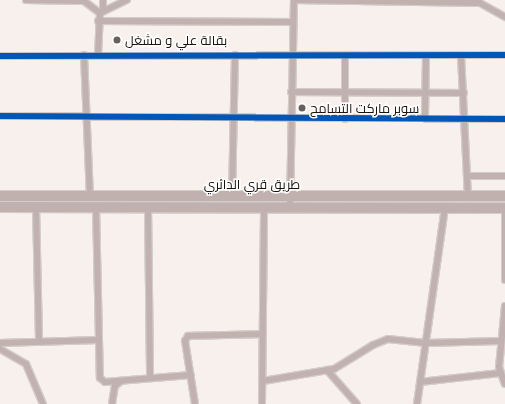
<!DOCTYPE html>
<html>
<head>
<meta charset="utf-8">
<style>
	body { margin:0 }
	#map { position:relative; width:505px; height:404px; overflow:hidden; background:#f8f0ec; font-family:Montserrat,Cairo,sans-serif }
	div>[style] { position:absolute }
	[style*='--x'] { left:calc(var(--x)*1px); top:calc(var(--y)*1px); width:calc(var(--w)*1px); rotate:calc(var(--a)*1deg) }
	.roads { filter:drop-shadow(1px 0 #d3cdca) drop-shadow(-1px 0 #d3cdca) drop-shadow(0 1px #d3cdca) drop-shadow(0 -1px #d3cdca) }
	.minor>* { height:6px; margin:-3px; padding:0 3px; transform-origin:3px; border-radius:3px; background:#c1b2b0 }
	.trunk>* { height:10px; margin:-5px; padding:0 5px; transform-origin:5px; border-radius:5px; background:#c0b1ae }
	.cycleway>* { height:6px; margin:-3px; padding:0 3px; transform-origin:3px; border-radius:3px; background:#0057b8 }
	.dots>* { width:11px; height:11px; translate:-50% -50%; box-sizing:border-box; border:2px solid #fff; border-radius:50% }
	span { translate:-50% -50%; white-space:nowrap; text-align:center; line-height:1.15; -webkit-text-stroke:3px #fff; paint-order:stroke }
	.poi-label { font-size:13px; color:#191310 }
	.left { translate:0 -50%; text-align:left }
	.street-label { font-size:13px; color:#191310 }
</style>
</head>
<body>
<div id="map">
	<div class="roads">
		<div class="minor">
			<i style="--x:26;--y:0;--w:58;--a:1"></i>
			<i style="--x:84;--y:1;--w:20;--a:37"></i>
			<i style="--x:103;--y:0;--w:11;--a:90"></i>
			<i style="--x:294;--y:0;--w:186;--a:0.9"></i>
			<i style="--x:480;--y:3;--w:29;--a:29"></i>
			<i style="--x:98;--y:21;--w:195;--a:0.3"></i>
			<i style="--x:84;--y:55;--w:142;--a:87.6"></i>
			<i style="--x:98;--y:55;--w:42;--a:-87.3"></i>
			<i style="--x:100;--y:13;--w:30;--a:-26"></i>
			<i style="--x:461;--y:55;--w:142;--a:87.2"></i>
			<i style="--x:0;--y:56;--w:505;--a:-0.11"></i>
			<i style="--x:291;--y:92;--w:173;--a:0.3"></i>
			<i style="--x:0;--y:116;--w:505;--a:0.34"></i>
			<i style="--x:425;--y:118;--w:62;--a:-89.1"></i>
			<i style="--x:345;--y:119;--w:63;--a:-90"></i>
			<i style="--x:467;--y:176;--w:38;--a:0"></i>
			<i style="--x:232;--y:198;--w:143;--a:-88.8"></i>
			<i style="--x:36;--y:207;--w:134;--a:88.7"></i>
			<i style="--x:96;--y:207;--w:171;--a:88.7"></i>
			<i style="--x:100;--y:378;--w:6;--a:39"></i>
			<i style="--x:105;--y:382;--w:86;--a:-4.7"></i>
			<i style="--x:148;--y:207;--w:171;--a:89.3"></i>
			<i style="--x:290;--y:207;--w:207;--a:-88.9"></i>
			<i style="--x:505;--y:208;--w:72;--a:90"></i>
			<i style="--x:505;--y:306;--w:61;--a:95.6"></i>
			<i style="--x:499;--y:367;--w:18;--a:71"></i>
			<i style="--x:0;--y:343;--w:99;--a:-1.7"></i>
			<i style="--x:0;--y:349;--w:30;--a:30"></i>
			<i style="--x:26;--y:364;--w:43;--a:67"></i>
			<i style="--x:327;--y:370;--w:45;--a:48.6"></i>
			<i style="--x:263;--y:381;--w:72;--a:-9.6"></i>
			<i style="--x:334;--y:369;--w:46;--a:-31.6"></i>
			<i style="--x:373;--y:345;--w:16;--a:-22"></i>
			<i style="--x:388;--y:339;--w:38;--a:6"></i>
			<i style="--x:426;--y:343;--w:75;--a:-1.5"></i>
			<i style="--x:420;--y:382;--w:81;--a:-6.4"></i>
			<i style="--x:112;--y:404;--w:18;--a:-81"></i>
			<i style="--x:115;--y:386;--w:8;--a:-40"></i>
			<i style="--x:195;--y:404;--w:64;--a:-99"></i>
			<i style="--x:185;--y:341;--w:6;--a:-59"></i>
			<i style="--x:188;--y:336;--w:75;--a:-1.5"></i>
			<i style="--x:262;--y:404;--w:197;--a:-89.4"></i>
			<i style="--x:417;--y:404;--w:199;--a:-81.9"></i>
		</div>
		<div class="trunk">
			<i style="--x:0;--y:196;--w:505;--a:0"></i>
			<i style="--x:0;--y:207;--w:505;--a:0.11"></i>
		</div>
	</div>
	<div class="cycleway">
		<i style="--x:0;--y:56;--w:505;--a:-0.11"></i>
		<i style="--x:0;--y:116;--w:505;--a:0.34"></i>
	</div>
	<div class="dots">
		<i style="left:117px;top:40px;background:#67605d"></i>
		<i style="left:302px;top:108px;background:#67605d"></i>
	</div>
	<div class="poi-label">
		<span class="left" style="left:125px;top:40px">بقالة علي و مشغل</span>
		<span class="left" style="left:310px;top:108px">سوبر ماركت التسامح</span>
	</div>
	<div class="street-label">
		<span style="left:252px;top:184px">طريق قري الدائري</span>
	</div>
</div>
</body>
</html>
